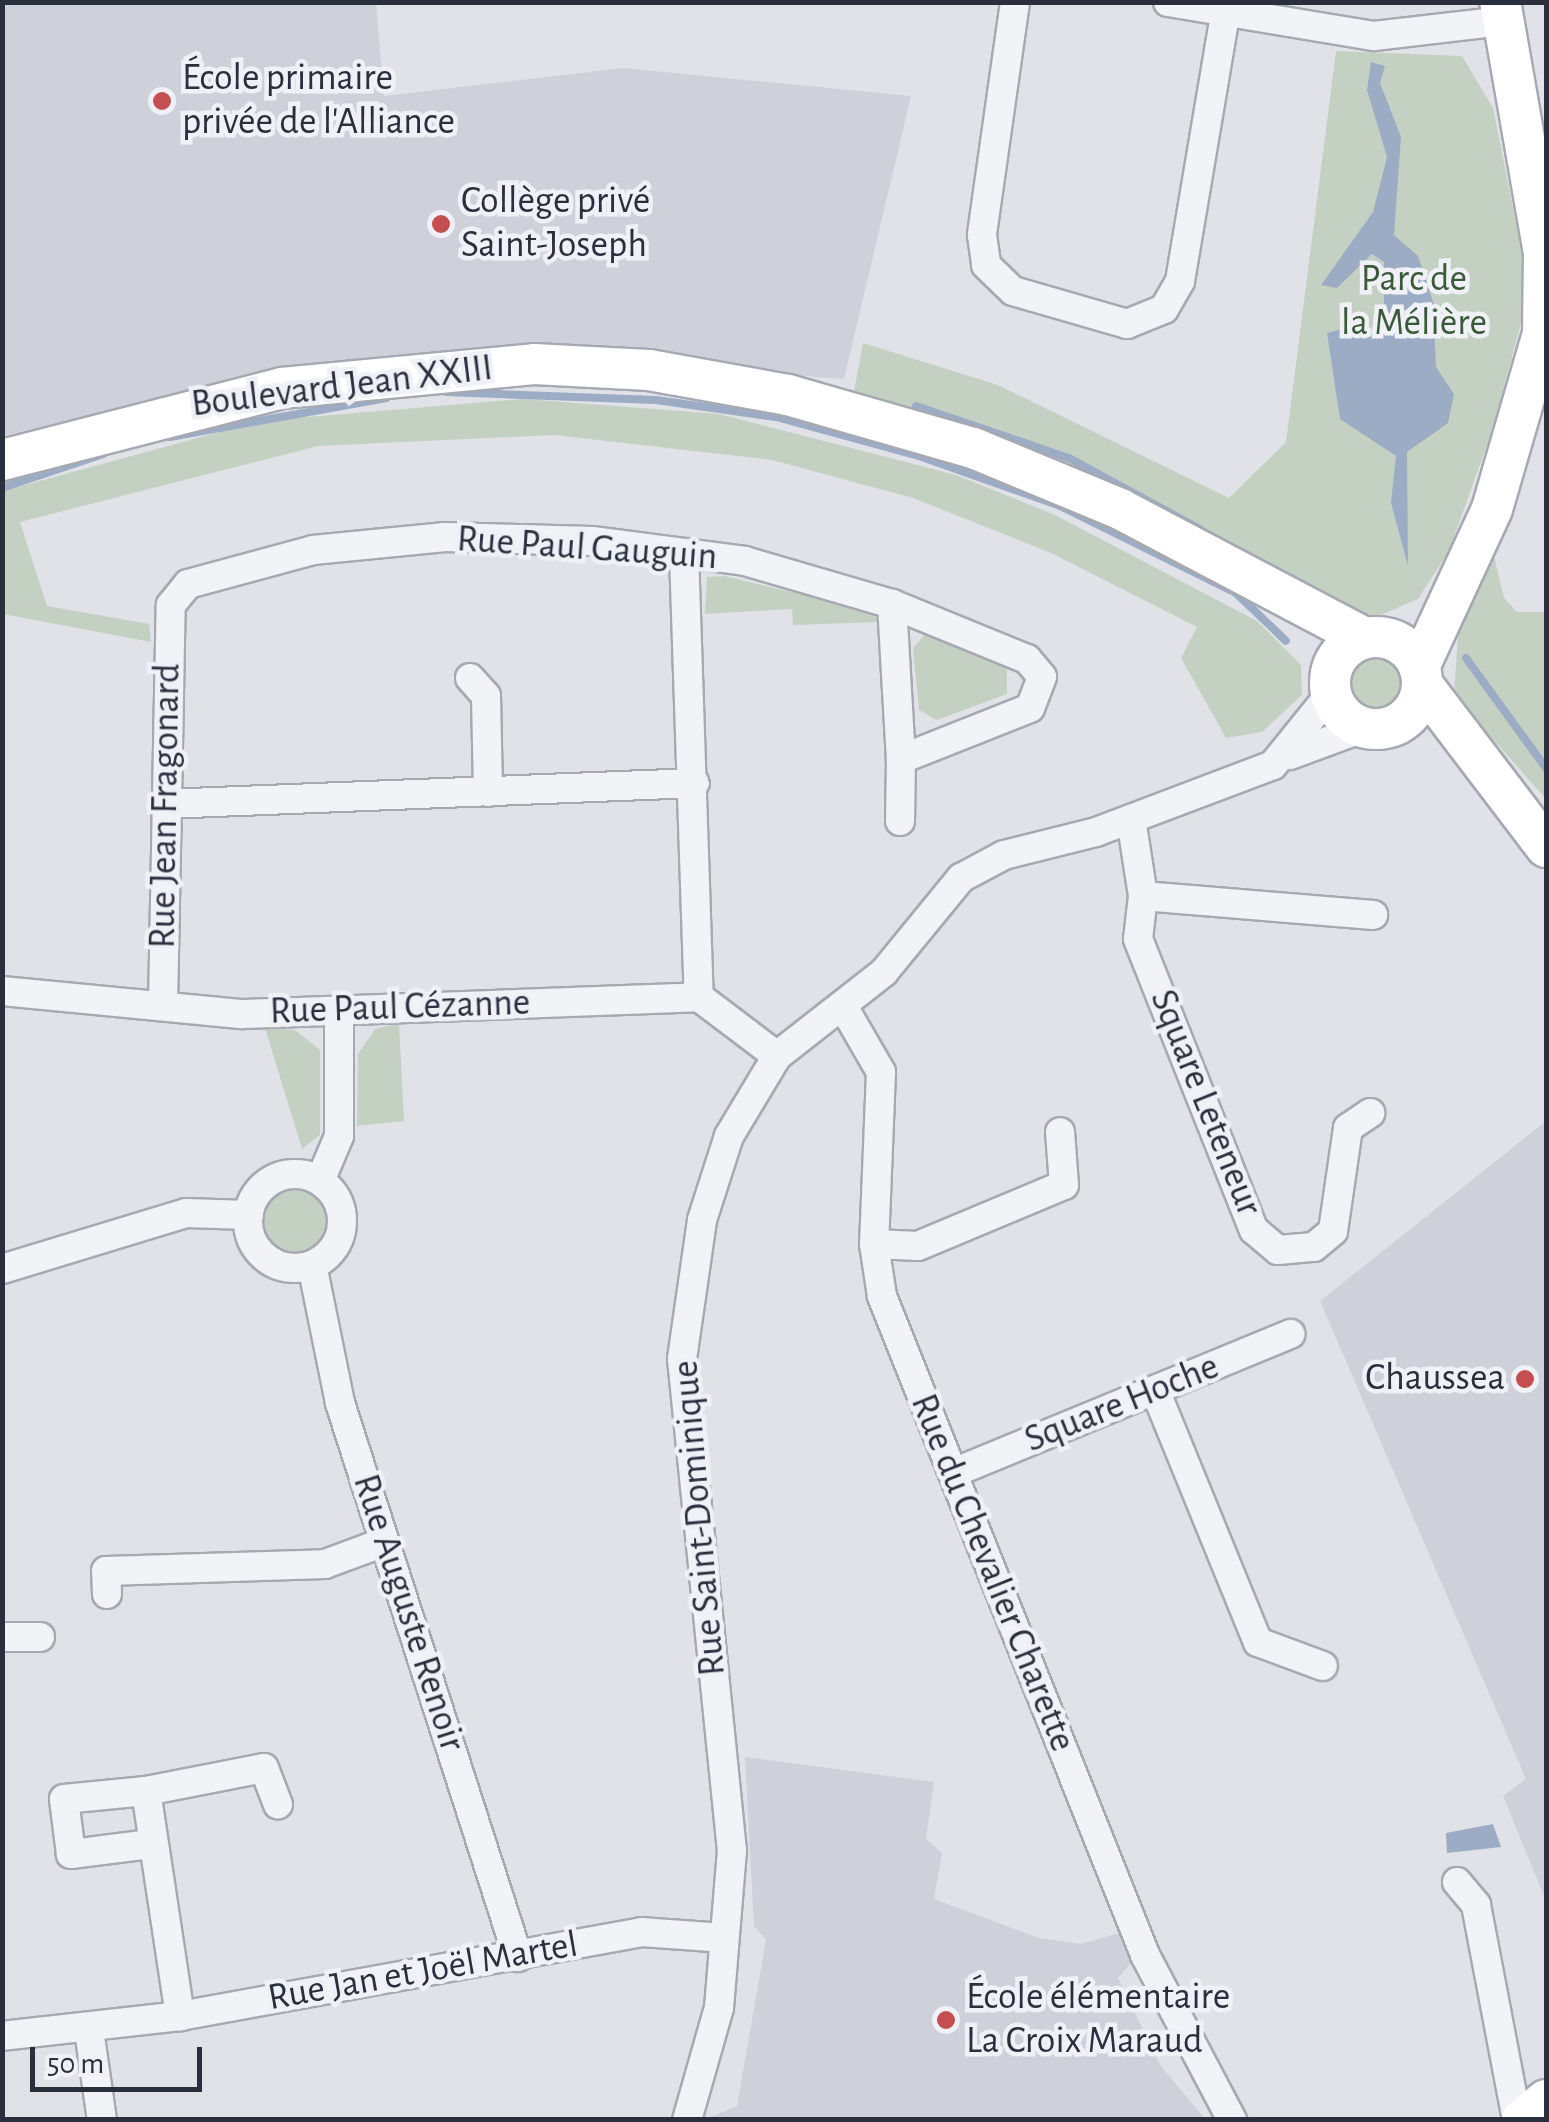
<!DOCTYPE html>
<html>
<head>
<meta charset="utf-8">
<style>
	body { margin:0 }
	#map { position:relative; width:1549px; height:2122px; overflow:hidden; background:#e0e2e8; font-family:"Alegreya Sans",sans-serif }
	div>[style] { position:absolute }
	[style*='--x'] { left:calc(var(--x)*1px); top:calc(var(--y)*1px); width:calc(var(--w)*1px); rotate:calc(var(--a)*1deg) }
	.built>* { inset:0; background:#ced1da }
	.green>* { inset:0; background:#c4d1c2 }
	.round { border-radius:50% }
	.water>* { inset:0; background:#9dacc5 }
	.stream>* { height:8px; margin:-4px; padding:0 4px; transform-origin:4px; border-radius:4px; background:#9dacc5 }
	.roads { filter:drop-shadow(2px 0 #a6a9b2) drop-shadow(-2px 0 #a6a9b2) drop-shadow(0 2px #a6a9b2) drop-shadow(0 -2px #a6a9b2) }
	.street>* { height:28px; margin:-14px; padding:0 14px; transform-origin:14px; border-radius:14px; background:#f2f3f7 }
	.street>.ring { margin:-14px; padding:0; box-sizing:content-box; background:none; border:28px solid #f2f3f7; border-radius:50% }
	.secondary>* { height:40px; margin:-20px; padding:0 20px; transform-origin:20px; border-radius:20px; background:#fff }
	.secondary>.ring { margin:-20px; padding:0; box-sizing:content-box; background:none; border:40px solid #fff; border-radius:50% }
	.dots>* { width:28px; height:28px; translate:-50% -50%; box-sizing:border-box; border:5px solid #eff1f6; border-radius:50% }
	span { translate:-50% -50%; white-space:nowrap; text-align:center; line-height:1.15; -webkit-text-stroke:9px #eff1f6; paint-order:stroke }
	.poi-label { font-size:38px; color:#2a2f3e }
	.left { translate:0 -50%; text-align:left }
	.right { translate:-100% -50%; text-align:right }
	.park-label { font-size:38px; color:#3a5938 }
	.street-label { font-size:38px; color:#2a2f3e }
	.frame { position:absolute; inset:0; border:5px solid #2a2f3e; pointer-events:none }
	.scale { position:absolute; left:30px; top:2047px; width:172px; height:45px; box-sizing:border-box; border:5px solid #2a2f3e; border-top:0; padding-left:12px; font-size:30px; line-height:35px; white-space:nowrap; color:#2a2f3e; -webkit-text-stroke:8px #eff1f6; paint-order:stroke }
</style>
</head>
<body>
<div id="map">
	<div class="built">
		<i style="clip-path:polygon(2px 3px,376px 3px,384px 96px,623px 68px,911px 96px,844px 379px,506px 353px,191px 391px,3px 436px)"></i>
		<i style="clip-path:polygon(1546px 1121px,1546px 1901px,1503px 1796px,1526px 1779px,1320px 1301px)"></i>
		<i style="clip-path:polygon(745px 1757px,934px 1782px,926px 1839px,942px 1853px,934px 1899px,1039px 1938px,1081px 1944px,1119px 1933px,1132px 1962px,1118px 1978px,1160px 2065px,1205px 2119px,706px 2119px,737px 2106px,766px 1940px,754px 1926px)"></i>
	</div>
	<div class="green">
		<i style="clip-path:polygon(1336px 51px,1462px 56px,1493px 108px,1523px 257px,1524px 312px,1492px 431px,1449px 551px,1418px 599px,1369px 620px,987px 437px,854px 391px,863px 343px,998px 385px,1229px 498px,1286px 442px)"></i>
		<i style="clip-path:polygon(523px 399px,719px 414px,956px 475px,1055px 515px,1257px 621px,1301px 665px,1302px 695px,1262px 732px,1226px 738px,1181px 658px,1197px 627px,1051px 553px,913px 498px,772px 460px,554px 435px,318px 446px,20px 522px,47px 606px,149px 624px,151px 642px,3px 614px,3px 491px,260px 421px)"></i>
		<i style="clip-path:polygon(1492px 548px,1504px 598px,1517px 612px,1546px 612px,1546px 799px,1454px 695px,1458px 635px)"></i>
		<i style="clip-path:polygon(724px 576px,871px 611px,879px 622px,793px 625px,792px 609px,705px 614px,707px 577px)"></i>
		<i style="clip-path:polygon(927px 632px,1007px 667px,1007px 694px,937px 720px,919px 710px,913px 648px)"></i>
		<i class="round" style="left:1350px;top:656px;width:52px;height:52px"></i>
		<i style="clip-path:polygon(399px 1023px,404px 1121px,357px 1126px,358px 1054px,375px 1029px)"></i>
		<i style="clip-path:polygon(265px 1028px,295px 1030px,320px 1050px,320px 1135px,302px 1149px)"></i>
		<i class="round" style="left:258px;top:1185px;width:74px;height:74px"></i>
	</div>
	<div class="water">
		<i style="clip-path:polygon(1371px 62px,1385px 66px,1380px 83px,1401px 137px,1394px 235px,1418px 256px,1433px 302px,1436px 367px,1454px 394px,1448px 423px,1407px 452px,1408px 566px,1391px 503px,1396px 456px,1340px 419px,1327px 333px,1349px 327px,1371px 336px,1384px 324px,1384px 262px,1372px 254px,1337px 288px,1321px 285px,1373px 212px,1387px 157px,1367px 90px)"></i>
		<i style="clip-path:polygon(1493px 1824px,1501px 1847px,1447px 1853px,1446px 1833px)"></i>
	</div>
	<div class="stream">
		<i style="--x:446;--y:392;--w:210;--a:2.2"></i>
		<i style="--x:656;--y:400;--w:121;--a:8.1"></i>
		<i style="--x:776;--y:417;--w:145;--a:15.2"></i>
		<i style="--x:916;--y:455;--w:151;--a:19.4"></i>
		<i style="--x:1058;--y:505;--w:199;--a:26.3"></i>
		<i style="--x:1236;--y:593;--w:69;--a:43.8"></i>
		<i style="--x:916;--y:406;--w:162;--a:18.8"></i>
		<i style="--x:1069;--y:458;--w:149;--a:28.5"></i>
		<i style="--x:170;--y:437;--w:220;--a:-10.2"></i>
		<i style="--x:2;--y:488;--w:107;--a:-18.6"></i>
		<i style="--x:1466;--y:658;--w:136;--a:54"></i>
	</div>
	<div class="roads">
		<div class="street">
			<i style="--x:1015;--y:2;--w:235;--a:98.1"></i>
			<i style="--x:982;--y:235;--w:30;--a:82"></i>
			<i style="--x:986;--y:265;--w:37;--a:44"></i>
			<i style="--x:1013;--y:291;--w:119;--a:16.1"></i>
			<i style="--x:1127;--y:324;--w:40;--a:-22"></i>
			<i style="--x:1164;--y:309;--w:32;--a:-60"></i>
			<i style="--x:1180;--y:281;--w:271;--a:-80.4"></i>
			<i style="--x:1168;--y:2;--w:209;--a:9.4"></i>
			<i style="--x:1374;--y:36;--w:131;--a:-6.6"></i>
			<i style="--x:684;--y:553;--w:444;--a:88.1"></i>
			<i style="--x:892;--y:604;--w:155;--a:86.7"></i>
			<i style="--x:470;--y:678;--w:24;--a:48"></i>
			<i style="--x:486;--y:696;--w:96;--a:88.8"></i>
			<i style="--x:1290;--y:755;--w:78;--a:-20.3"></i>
			<i style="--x:164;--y:804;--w:531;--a:-2.26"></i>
			<i style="--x:1131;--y:819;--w:78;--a:81.1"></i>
			<i style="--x:1143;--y:896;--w:43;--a:96.6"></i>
			<i style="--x:1138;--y:939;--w:313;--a:68.3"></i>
			<i style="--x:1254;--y:1230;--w:31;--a:40"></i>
			<i style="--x:1278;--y:1250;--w:36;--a:-5"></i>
			<i style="--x:1314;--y:1247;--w:25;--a:-40"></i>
			<i style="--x:1333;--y:1231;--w:104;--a:-81.7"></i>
			<i style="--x:1348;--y:1128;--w:27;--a:-34"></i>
			<i style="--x:1143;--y:896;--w:231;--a:4.7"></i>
			<i style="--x:2;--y:991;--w:242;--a:5.5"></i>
			<i style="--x:243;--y:1014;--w:456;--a:-2.1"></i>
			<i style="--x:699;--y:997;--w:98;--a:37.1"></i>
			<i style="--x:163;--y:1006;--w:401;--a:-88.9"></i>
			<i style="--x:171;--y:605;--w:27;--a:-51"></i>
			<i style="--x:188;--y:584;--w:130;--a:-15.2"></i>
			<i style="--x:313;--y:550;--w:133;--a:-5.6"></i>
			<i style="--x:445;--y:537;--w:147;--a:1.6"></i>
			<i style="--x:592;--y:541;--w:154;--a:7.4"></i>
			<i style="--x:745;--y:561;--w:153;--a:16.3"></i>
			<i style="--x:892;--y:604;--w:146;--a:22.2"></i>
			<i style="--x:1027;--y:659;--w:23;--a:50"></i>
			<i style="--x:1042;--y:677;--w:33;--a:111"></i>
			<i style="--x:1030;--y:708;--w:139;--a:158.4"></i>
			<i style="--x:901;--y:759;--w:62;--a:90.9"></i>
			<i style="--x:844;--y:1008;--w:74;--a:60"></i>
			<i style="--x:881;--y:1072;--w:172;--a:92.3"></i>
			<i style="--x:874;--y:1244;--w:53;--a:81.3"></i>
			<i style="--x:882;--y:1296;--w:710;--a:68.24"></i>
			<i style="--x:1145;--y:1955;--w:187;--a:62.2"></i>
			<i class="ring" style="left:248px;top:1174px;width:66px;height:66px"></i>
			<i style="--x:320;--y:1181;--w:49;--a:-67.1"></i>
			<i style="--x:339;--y:1136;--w:126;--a:-90"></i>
			<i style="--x:874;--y:1244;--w:44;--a:2.6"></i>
			<i style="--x:918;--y:1246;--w:158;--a:-22.7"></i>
			<i style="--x:1064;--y:1185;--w:53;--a:-94.3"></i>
			<i style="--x:312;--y:1265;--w:141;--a:78.5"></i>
			<i style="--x:340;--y:1403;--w:582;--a:72.19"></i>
			<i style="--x:2;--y:1269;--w:192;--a:-16.9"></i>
			<i style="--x:186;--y:1213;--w:63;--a:1.8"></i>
			<i style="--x:1155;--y:1390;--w:272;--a:67.8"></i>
			<i style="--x:1258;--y:1642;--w:69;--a:20.3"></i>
			<i style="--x:953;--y:1473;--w:365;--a:-22.4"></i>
			<i style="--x:107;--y:1594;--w:23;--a:-92"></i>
			<i style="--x:106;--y:1571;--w:219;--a:-1.8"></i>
			<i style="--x:325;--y:1564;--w:63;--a:-20.4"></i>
			<i style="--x:2;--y:1637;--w:38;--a:0"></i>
			<i style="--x:146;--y:1791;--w:120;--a:-11"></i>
			<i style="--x:264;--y:1768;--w:39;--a:69"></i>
			<i style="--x:150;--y:1844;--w:80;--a:172.8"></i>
			<i style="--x:71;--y:1854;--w:55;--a:-97.3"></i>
			<i style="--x:64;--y:1799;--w:82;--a:-5.6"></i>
			<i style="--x:146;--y:1791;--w:228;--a:81.4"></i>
			<i style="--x:1457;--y:1882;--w:30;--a:50"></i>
			<i style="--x:1476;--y:1905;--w:219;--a:79.2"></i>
			<i style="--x:89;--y:2030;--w:91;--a:81.8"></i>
			<i style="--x:2;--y:2036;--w:179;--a:-6.4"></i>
			<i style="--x:180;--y:2016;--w:470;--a:-10.3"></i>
			<i style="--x:642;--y:1932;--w:82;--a:4.2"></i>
			<i style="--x:687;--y:2120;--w:116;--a:-74.1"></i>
			<i style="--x:719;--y:2008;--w:158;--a:-85.3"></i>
			<i style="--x:732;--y:1851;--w:495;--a:-95.8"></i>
			<i style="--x:682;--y:1359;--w:140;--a:-81.8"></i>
			<i style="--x:702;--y:1220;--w:88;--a:-72.2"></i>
			<i style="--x:729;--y:1136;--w:93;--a:-59"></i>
			<i style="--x:777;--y:1056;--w:136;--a:-38.1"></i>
			<i style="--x:884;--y:972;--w:122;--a:-50.7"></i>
			<i style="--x:961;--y:878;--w:49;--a:-28.1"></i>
			<i style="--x:1004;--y:855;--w:95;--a:-14"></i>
			<i style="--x:1096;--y:832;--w:189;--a:-20.7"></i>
			<i style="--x:1273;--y:765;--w:92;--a:-51.1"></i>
		</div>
		<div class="secondary">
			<i style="--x:2;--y:460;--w:289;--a:-14.4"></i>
			<i style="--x:282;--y:388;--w:253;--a:-5.4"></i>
			<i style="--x:534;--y:364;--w:115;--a:3"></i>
			<i style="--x:649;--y:370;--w:141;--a:10.2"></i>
			<i style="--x:788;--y:395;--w:192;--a:16"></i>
			<i style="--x:973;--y:448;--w:159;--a:22.5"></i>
			<i style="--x:1120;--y:509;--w:277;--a:27.8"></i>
			<i class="ring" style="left:1330px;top:637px;width:52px;height:52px"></i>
			<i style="--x:1419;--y:667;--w:174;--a:-65.2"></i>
			<i style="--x:1492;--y:509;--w:183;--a:-73.8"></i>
			<i style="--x:1543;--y:333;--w:80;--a:-89.3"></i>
			<i style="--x:1544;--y:253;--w:255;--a:-99.9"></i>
			<i style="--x:1422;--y:684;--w:205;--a:52.7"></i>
			<i style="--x:1522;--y:2120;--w:31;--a:-40"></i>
		</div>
	</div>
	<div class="dots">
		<i style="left:162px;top:101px;background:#c44e50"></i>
		<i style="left:441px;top:224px;background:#c44e50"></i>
		<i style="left:1525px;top:1379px;background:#c44e50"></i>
		<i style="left:946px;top:2020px;background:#c44e50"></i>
	</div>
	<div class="poi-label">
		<span class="left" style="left:182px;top:101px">École primaire<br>privée de l'Alliance</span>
		<span class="left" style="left:461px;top:224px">Collège privé<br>Saint-Joseph</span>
		<span class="right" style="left:1505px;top:1379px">Chaussea</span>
		<span class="left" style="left:966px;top:2020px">École élémentaire<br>La Croix Maraud</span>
	</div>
	<div class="park-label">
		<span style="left:1414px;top:302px">Parc de<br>la Mélière</span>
	</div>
	<div class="street-label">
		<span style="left:342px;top:387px;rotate:-7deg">Boulevard Jean XXIII</span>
		<span style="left:587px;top:549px;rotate:4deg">Rue Paul Gauguin</span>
		<span style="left:166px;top:806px;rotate:-89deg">Rue Jean Fragonard</span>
		<span style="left:400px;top:1008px;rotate:-2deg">Rue Paul Cézanne</span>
		<span style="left:1205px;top:1103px;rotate:68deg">Square Leteneur</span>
		<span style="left:1122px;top:1404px;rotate:-22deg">Square Hoche</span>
		<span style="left:700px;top:1518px;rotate:-95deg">Rue Saint-Dominique</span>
		<span style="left:992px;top:1573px;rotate:68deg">Rue du Chevalier Charette</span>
		<span style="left:408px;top:1613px;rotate:72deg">Rue Auguste Renoir</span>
		<span style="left:423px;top:1972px;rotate:-10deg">Rue Jan et Joël Martel</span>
	</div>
	<div class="frame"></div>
	<div class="scale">50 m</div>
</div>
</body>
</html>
